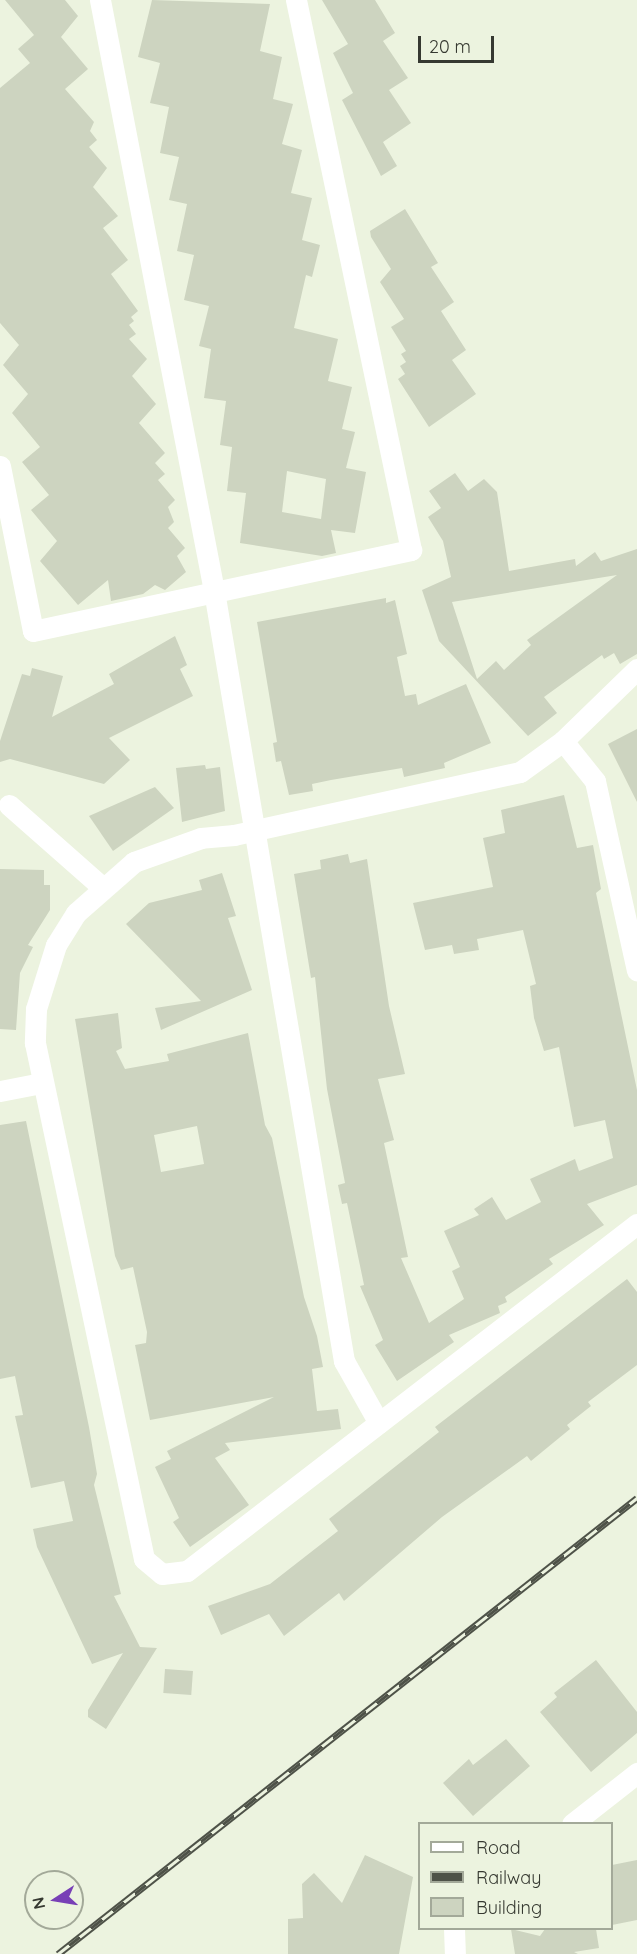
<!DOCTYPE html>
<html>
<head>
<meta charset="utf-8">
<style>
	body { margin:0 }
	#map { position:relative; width:637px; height:1954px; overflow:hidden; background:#ecf3df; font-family:Quicksand,sans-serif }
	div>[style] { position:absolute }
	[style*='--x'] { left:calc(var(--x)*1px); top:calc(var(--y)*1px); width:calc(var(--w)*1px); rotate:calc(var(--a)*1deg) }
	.building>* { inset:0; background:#cdd4c0; transform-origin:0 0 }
	.minor>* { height:21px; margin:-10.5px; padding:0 10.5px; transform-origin:10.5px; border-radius:10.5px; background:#fff }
	.rail>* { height:7px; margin-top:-3.5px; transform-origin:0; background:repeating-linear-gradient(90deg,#ecf3df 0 14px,#4e5248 0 28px); box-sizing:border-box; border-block:2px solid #4e5248 }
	span { translate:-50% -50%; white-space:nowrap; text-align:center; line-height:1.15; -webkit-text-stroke:4.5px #ecf3df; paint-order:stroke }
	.legend { position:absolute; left:418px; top:1822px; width:195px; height:108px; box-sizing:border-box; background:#ecf3df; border:2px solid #a3a999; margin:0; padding:8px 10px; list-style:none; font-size:18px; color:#363931 }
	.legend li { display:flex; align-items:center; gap:12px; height:30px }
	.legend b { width:30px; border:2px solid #a3a999 }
	.north { position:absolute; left:24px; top:1870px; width:60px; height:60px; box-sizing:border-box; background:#ecf3df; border:2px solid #a3a999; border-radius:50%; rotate:258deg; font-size:16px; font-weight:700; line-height:24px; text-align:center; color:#363931 }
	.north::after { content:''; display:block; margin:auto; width:21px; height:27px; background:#7840b6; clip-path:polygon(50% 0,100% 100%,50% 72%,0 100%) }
	.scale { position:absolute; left:418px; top:36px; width:76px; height:27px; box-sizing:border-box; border:3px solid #363931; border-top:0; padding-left:8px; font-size:18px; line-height:21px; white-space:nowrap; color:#363931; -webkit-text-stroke:4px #ecf3df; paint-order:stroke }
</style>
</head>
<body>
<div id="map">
	<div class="building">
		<i style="clip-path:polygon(5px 0,65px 0,78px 16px,61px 37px,88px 69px,65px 89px,94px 122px,90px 131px,97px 140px,89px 147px,107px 168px,93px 187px,118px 216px,103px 228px,128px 260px,111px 274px,138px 311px,131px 317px,134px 321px,129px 325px,136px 334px,129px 339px,147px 359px,132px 376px,156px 404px,139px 423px,165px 453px,155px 463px,165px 474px,158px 480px,175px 500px,168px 507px,174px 522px,168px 528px,185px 548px,177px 556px,186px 572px,165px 590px,155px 585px,143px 594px,111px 601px,108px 580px,78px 605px,40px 561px,57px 541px,31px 510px,49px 495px,22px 462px,40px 447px,12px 413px,28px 394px,3px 365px,19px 345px,0 323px,0 88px,30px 63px,18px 49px,34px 35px)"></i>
		<i style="clip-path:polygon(evenodd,152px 0,270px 4px,260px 51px,282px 57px,273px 99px,293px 104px,282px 144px,302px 150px,291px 193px,312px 198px,302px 240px,320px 245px,312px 277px,306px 275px,294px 328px,338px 339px,328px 381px,352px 387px,342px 429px,355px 432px,346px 468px,366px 472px,355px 533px,331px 530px,336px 553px,322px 556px,240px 543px,246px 493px,227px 491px,232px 447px,220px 445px,226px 401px,204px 398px,211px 349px,199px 346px,209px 306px,184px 300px,194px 255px,177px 251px,187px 204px,169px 200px,179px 157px,160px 153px,169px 107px,150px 103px,160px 63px,138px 57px,152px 0,287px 471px,326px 479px,321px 519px,282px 512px,287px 471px)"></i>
		<i style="clip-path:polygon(322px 0,375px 0,395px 33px,383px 41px,408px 78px,389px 90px,411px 123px,383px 142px,397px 166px,381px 176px,342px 100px,353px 93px,333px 53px,348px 44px)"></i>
		<i style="clip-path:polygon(405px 209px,438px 263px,431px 267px,454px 302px,441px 311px,466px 350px,452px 360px,476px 394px,429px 427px,398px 379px,405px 374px,400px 366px,406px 362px,401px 354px,406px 351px,391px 327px,404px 319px,380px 282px,391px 269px,371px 237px,370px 231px)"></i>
		<i style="clip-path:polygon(evenodd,455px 473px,468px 491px,484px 479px,497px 492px,509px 571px,575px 559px,576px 566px,595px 552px,601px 561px,637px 549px,637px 654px,620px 664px,614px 653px,604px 659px,602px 655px,544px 697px,557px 713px,528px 736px,439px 641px,422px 590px,451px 577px,443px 541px,428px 517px,441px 508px,429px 491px,455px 473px,617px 575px,527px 640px,531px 645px,504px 670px,496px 661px,477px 679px,452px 602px,617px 575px)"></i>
		<i style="clip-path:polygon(386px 598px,386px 603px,395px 600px,407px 654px,397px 657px,405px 696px,416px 694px,418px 705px,466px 684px,491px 743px,444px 763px,445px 768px,404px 777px,402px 768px,331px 780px,312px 784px,313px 791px,289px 795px,281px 761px,276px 762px,273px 743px,277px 742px,257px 622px)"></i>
		<i style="clip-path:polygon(175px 636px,187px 665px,180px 669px,193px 696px,109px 738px,130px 760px,104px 784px,10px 759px,0 762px,0 741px,22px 674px,30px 676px,32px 668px,63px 676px,52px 717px,114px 684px,109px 674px)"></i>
		<i style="clip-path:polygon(637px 729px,637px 802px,608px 744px)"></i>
		<i style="clip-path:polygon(205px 765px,206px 769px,220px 767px,225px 811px,182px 822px,176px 768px)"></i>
		<i style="clip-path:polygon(155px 787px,174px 808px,113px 851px,89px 816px)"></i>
		<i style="clip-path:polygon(564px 795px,577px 848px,593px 845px,601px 889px,596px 893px,637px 1090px,637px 1185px,587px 1204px,604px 1225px,549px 1259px,553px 1264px,505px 1297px,507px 1302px,498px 1306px,500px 1313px,449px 1335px,454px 1342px,397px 1381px,375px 1345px,383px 1340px,360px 1286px,364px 1285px,347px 1203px,342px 1204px,338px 1185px,345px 1183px,327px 1089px,315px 977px,311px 978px,294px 874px,321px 869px,320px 860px,348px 854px,350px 863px,367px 859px,389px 1006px,405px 1074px,378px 1079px,394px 1140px,384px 1143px,408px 1257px,401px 1258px,429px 1323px,464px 1299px,452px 1271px,460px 1267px,444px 1231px,479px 1215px,474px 1209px,492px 1197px,506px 1220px,541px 1202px,530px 1179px,575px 1159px,579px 1171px,613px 1158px,605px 1120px,574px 1127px,559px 1047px,544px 1051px,534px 1018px,530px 986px,536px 984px,523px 930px,477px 939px,479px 950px,454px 954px,452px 945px,425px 950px,413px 903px,493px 887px,483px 838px,505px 833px,501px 810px)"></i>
		<i style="clip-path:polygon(0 869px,44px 870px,44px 885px,50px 885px,50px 910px,28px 945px,33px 947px,20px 973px,16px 1030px,0 1029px)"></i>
		<i style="clip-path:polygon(222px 873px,236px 916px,228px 918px,252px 990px,161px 1030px,155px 1008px,201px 1001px,126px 924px,149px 903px,202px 890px,199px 880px)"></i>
		<i style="clip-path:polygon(evenodd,118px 1013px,122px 1048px,116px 1051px,125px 1069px,169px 1061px,167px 1054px,248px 1033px,265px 1125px,272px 1138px,304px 1297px,317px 1336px,323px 1367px,312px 1369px,317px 1411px,338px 1409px,341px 1429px,225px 1443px,230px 1450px,215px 1458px,249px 1505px,190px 1547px,173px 1522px,179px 1518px,155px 1467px,171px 1459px,167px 1451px,274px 1397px,150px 1420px,135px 1345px,146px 1343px,147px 1332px,133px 1267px,121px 1270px,115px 1256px,75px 1019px,118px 1013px,197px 1126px,204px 1164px,161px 1172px,154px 1135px,197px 1126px)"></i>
		<i style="clip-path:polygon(26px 1121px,89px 1427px,97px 1474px,94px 1485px,121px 1594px,114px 1596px,140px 1647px,157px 1648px,106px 1729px,88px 1717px,88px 1710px,123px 1653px,92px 1664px,37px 1547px,33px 1529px,73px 1521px,64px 1481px,31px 1488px,15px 1416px,23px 1415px,15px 1376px,0 1379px,0 1125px)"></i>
		<i style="clip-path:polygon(627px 1279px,637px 1292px,637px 1365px,588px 1402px,591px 1406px,567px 1425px,570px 1429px,531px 1461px,527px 1456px,442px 1517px,344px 1601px,339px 1593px,284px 1636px,269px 1614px,221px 1635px,208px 1606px,270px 1584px,338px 1531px,329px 1519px,439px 1432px,435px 1427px)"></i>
		<i style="clip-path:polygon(596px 1660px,637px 1712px,637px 1733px,591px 1772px,540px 1712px,557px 1697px,554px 1693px)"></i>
		<i style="left:165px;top:1669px;width:28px;height:24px;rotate:4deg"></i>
		<i style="clip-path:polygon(506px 1739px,530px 1766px,473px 1816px,443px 1783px,469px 1759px,473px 1765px)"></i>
		<i style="clip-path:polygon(365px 1855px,413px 1877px,399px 1954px,288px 1954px,288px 1919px,303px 1918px,302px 1884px,314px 1873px,342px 1903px)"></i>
		<i style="clip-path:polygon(637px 1860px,637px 1920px,612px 1925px,612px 1865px)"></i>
		<i style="clip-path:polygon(511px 1929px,540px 1936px,545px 1929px,596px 1929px,599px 1948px,574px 1952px,578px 1954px,515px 1954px)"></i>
	</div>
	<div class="minor">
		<i style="--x:100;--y:0;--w:602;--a:79.08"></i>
		<i style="--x:214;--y:591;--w:781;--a:80.42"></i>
		<i style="--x:344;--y:1361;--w:71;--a:60.6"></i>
		<i style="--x:0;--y:466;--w:168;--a:78.7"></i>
		<i style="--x:33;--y:631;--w:387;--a:-12.1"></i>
		<i style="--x:411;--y:550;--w:562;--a:-101.81"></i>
		<i style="--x:637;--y:669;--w:103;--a:135.8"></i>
		<i style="--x:563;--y:741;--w:53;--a:144.2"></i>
		<i style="--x:520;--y:772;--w:293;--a:167.6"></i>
		<i style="--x:234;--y:835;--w:33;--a:175"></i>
		<i style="--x:201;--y:838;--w:71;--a:160.3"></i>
		<i style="--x:134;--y:862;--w:77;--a:138.7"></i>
		<i style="--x:76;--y:913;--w:38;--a:122"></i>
		<i style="--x:56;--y:945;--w:67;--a:107.4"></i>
		<i style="--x:36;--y:1009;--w:34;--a:92"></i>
		<i style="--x:35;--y:1043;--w:527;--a:78.07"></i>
		<i style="--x:144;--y:1559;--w:23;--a:40"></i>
		<i style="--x:162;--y:1574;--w:25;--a:-7"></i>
		<i style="--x:187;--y:1571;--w:568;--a:-37.64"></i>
		<i style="--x:563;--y:741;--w:51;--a:51.3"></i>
		<i style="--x:595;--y:781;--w:194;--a:77.5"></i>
		<i style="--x:9;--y:805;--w:123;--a:41.4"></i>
		<i style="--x:0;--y:1091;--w:42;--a:-11"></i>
		<i style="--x:572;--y:1824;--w:83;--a:-38.1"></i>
		<i style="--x:454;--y:1928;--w:26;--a:88"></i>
	</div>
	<div class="rail">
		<i style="--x:58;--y:1954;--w:737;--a:-38.22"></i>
	</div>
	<ul class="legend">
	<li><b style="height:8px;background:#fff"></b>Road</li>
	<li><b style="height:8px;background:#4e5248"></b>Railway</li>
	<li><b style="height:16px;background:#cdd4c0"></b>Building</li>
	</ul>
	<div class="north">N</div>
	<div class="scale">20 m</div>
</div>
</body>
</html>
